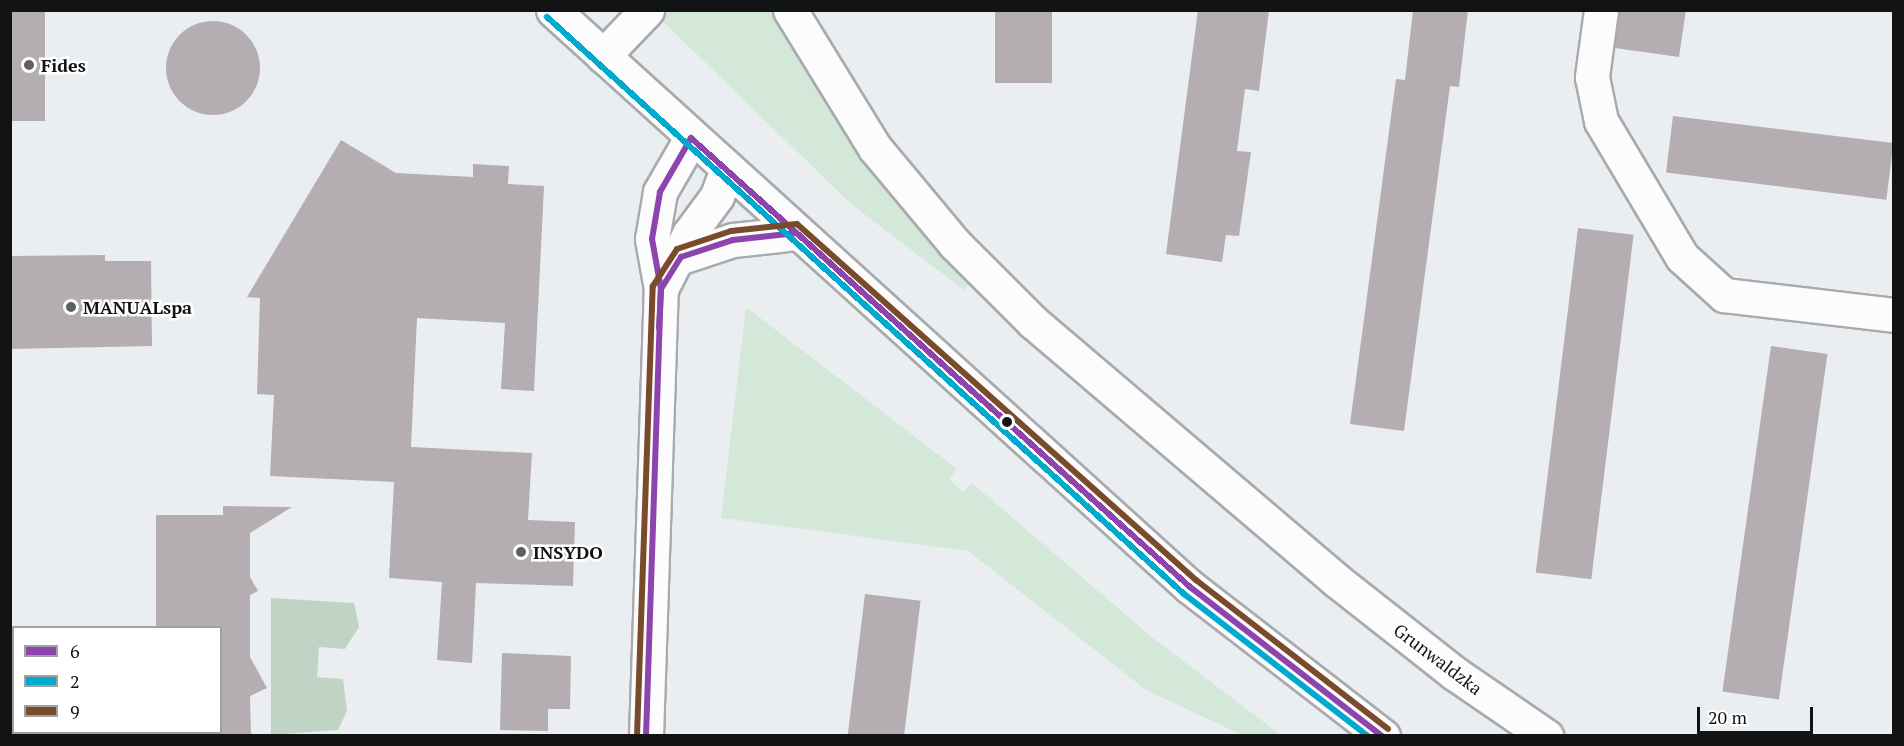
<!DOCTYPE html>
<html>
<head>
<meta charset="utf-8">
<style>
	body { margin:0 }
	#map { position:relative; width:1904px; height:746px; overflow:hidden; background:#ebeef1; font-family:"PT Serif",serif }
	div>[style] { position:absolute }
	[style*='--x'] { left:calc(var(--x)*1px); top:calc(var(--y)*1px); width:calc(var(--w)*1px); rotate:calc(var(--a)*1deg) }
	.green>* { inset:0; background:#d4e8d9 }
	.forest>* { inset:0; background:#c0d4c5 }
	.building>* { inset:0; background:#b4adb1; transform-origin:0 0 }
	.round { border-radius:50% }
	.roads { filter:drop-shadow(2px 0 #a8aaad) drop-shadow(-2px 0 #a8aaad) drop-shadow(0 2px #a8aaad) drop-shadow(0 -2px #a8aaad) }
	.street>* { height:33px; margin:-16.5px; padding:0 16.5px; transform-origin:16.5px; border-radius:16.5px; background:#fcfcfd }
	.secondary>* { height:33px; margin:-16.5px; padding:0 16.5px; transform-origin:16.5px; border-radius:16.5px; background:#fcfcfd }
	.bus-1>* { height:6px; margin:-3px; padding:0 3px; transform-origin:3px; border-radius:3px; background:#8e44ad }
	.bus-2>* { height:6px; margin:-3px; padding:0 3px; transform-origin:3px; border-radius:3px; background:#00a9ce }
	.bus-3>* { height:6px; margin:-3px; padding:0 3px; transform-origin:3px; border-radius:3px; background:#7a4b2a }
	.dots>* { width:16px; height:16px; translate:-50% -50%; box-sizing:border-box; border:3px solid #fff; border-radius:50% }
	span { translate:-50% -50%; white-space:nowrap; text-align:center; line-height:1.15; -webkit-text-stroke:5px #fff; paint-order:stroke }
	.poi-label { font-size:18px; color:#111314; font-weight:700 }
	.left { translate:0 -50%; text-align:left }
	.street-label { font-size:18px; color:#111314 }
	.frame { position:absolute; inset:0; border:12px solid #111314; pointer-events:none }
	.legend { position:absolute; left:12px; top:626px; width:210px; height:108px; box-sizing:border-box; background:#fff; border:2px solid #a0a1a1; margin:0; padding:8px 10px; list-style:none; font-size:18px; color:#111314 }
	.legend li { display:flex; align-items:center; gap:12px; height:30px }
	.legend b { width:30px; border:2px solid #a0a1a1 }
	.scale { position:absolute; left:1697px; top:707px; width:116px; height:27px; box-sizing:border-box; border:3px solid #111314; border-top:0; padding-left:8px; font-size:18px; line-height:21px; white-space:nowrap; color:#111314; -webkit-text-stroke:4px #fff; paint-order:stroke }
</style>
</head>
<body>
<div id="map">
	<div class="green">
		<i style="clip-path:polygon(652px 11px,790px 11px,981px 270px,964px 290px,851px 204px)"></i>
		<i style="clip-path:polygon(746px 307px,957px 469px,949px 479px,963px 492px,972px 483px,1153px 638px,1281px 735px,1242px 735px,1146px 690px,968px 551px,721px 518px)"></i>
	</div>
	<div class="forest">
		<i style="clip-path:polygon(271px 598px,354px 603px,359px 627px,345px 649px,319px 647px,317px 677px,343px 679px,347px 711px,338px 730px,271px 735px)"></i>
	</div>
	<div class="building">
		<i style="left:10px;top:10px;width:35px;height:111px"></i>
		<i style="left:995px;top:10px;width:57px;height:73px"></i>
		<i style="clip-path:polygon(1198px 10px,1269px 10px,1259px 91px,1245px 89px,1237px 151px,1251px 152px,1239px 236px,1226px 235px,1222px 262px,1166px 254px)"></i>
		<i style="clip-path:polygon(1413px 10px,1468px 10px,1459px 87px,1450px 86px,1404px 431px,1350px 424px,1396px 79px,1405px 80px)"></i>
		<i style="clip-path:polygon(1619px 10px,1686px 10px,1679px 57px,1615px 48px)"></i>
		<i class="round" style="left:166px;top:21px;width:94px;height:94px"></i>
		<i style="left:1673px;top:116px;width:222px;height:57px;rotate:7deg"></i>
		<i style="clip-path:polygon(341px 140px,396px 173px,473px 177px,473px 164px,509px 166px,508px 184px,544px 186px,534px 391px,501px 389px,505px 323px,417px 318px,411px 447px,532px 453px,528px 520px,575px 522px,573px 586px,476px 583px,472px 663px,437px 660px,442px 582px,389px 578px,394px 482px,270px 476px,274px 395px,257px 394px,260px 298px,247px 297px)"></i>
		<i style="left:1578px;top:228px;width:56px;height:347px;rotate:7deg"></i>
		<i style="clip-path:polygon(105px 255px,105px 261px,151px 261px,152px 346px,10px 349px,10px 256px)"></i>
		<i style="left:1771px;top:346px;width:57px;height:349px;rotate:8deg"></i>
		<i style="clip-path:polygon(223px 506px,292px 507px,250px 533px,250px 577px,258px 591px,250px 595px,250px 657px,267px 688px,250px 696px,251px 735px,220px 735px,220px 627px,156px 627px,156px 515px,223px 515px)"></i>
		<i style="left:865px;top:594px;width:56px;height:142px;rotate:7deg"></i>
		<i style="clip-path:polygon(502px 653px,571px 656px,570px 709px,548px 709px,548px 731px,500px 730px)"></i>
	</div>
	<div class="roads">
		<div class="street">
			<i style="--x:790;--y:10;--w:162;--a:58.4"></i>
			<i style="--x:875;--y:148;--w:125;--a:50.2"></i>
			<i style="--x:955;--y:244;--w:110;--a:45"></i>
			<i style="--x:1033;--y:322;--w:398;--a:40.4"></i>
			<i style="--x:1336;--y:580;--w:150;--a:38.2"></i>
			<i style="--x:1454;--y:673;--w:112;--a:34.4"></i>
			<i style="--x:1601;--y:10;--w:68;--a:97.7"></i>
			<i style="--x:1592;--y:77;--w:45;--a:78.4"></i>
			<i style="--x:1601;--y:121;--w:158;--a:59.2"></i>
			<i style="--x:1682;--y:257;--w:57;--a:42.1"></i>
			<i style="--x:1724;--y:295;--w:171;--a:6.7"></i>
			<i style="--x:603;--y:56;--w:64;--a:-46.3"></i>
		</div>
		<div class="secondary">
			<i style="--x:553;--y:10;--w:859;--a:42.17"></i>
			<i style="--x:1190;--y:587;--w:244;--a:37.7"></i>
			<i style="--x:681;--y:257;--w:55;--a:-18.1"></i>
			<i style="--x:733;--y:240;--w:64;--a:-6.2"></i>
			<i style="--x:661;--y:289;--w:62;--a:-63"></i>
			<i style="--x:689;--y:234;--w:47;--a:-53.6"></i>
			<i style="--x:717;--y:196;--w:30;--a:-70"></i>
			<i style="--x:646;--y:736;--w:447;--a:-88.1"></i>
			<i style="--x:661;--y:289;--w:51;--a:-100.2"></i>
			<i style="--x:652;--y:239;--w:48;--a:-80.3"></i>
			<i style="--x:660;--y:192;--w:62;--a:-60.1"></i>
		</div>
	</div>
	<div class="bus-1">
		<i style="--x:659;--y:328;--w:39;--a:-87"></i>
		<i style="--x:661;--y:289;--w:38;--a:-58"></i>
		<i style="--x:681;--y:257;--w:55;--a:-18.1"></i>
		<i style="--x:733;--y:240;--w:64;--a:-6.2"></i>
		<i style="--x:646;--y:736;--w:447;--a:-88.1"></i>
		<i style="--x:661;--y:289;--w:51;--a:-100.2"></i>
		<i style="--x:652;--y:239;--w:48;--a:-80.3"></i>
		<i style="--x:660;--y:192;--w:62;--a:-60.1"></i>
		<i style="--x:691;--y:138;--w:671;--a:41.98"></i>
		<i style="--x:1190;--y:587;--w:243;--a:37.8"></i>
	</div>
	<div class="bus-2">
		<i style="--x:547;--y:17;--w:859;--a:42.17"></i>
		<i style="--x:1184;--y:594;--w:232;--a:37.7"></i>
	</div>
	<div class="bus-3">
		<i style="--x:637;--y:736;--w:450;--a:-88"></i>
		<i style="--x:653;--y:286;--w:44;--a:-57"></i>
		<i style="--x:677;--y:249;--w:57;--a:-18.4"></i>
		<i style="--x:731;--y:231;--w:66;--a:-6.1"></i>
		<i style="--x:797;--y:224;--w:535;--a:41.74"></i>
		<i style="--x:1196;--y:580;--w:243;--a:37.8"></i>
	</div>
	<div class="dots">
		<i style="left:29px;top:65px;background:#5d6061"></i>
		<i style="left:71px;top:307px;background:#5d6061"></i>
		<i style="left:1007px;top:422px;background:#111314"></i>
		<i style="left:521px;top:552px;background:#5d6061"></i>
	</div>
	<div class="poi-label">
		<span class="left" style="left:41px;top:65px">Fides</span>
		<span class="left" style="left:83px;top:307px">MANUALspa</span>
		<span class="left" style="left:533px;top:552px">INSYDO</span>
	</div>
	<div class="street-label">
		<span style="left:1438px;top:659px;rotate:37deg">Grunwaldzka</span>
	</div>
	<div class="frame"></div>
	<ul class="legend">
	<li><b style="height:8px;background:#8e44ad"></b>6</li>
	<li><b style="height:8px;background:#00a9ce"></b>2</li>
	<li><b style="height:8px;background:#7a4b2a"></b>9</li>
	</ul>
	<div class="scale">20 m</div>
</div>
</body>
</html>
